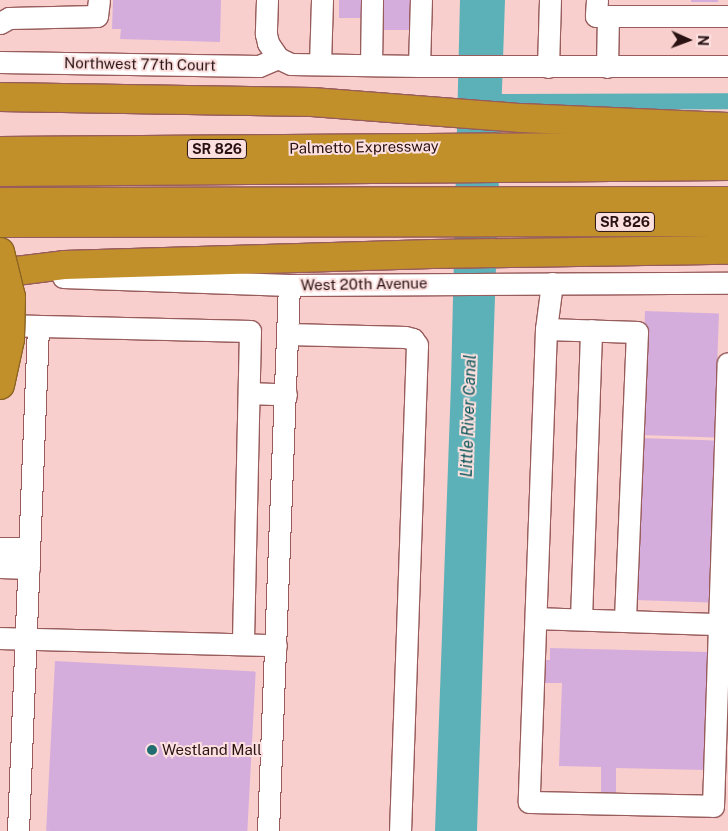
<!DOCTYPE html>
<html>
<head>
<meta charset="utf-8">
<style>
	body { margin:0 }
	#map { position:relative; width:728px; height:831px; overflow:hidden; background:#f8cfcd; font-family:"Public Sans",sans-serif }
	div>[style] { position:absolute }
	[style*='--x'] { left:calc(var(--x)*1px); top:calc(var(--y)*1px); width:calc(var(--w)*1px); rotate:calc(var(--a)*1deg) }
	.water>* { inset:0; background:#5bb1b7 }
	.canal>* { height:16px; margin:-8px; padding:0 8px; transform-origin:8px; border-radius:8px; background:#5bb1b7 }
	.building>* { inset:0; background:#d5addc; transform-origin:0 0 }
	.roads { filter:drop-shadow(1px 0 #975c5b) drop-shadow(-1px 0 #975c5b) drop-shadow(0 1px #975c5b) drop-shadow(0 -1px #975c5b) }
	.minor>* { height:21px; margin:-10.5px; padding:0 10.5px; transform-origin:10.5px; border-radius:10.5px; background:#fff }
	.highway>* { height:28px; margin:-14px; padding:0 14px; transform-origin:14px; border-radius:14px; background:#c1902b }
	.bridges { filter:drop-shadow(1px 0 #8c6422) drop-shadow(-1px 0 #8c6422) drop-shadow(0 1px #8c6422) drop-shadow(0 -1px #8c6422) }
	.highway-bridge>* { height:28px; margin:-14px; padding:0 14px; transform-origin:14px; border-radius:14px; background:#c1902b }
	.dots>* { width:14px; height:14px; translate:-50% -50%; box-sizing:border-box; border:2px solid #fce0df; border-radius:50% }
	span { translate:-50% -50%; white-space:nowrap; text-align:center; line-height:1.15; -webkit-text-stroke:4px #fce0df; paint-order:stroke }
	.shield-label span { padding:1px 4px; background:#fce0df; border:1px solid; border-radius:4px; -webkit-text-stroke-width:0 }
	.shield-label { font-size:14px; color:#2a1212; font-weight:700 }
	.street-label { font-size:15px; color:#2a1212 }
	.poi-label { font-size:15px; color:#2a1212 }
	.left { translate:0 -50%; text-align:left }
	.water-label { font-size:16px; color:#005155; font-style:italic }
	.north { position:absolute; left:663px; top:15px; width:50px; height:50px; -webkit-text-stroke:4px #fce0df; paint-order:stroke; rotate:92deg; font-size:14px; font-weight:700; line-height:20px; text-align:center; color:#2a1212 }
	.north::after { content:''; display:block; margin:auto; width:18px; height:22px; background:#2a1212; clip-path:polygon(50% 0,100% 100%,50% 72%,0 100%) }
</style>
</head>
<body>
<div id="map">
	<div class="water">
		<i style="clip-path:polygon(460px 0,505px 0,477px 831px,435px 831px,451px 383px)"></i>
	</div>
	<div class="canal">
		<i style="--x:482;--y:102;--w:246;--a:-0.2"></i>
	</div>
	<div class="building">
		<i style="clip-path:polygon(113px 0,221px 0,220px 42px,120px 39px,121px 29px,112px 29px)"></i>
		<i style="left:339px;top:0;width:23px;height:18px"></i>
		<i style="left:376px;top:0;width:37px;height:30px"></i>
		<i style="left:691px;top:0;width:27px;height:2px"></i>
		<i style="left:645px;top:311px;width:74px;height:124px;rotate:2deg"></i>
		<i style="left:641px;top:438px;width:74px;height:162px;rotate:2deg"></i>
		<i style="clip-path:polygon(550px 648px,708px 652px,705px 770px,616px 768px,616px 794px,601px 793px,601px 767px,559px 766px,562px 683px,542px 683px,542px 660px,550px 660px)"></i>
		<i style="left:55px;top:661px;width:201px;height:170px;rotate:3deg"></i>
	</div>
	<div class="roads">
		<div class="minor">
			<i style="--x:267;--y:0;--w:34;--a:92"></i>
			<i style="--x:266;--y:34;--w:9;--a:77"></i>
			<i style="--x:268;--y:43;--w:18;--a:56"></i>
			<i style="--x:278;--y:58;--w:14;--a:25"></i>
			<i style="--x:291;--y:64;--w:128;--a:0.9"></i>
			<i style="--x:419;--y:66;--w:309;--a:0"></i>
			<i style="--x:597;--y:0;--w:16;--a:94"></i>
			<i style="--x:596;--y:16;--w:132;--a:0"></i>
			<i style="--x:0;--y:23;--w:10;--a:-29"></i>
			<i style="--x:9;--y:18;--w:88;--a:-1.3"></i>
			<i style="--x:97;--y:16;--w:16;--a:-83"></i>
			<i style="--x:0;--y:62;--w:259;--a:0.9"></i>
			<i style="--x:259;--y:66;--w:21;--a:-23"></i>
			<i style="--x:320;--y:64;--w:64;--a:-88.2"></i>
			<i style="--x:371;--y:65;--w:65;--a:-89.1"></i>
			<i style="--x:419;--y:66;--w:66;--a:-88.3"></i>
			<i style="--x:548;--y:67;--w:67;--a:-88.3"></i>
			<i style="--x:607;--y:67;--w:51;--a:-88.9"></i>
			<i style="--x:63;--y:277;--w:226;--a:2"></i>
			<i style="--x:289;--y:285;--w:439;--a:-0.3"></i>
			<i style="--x:552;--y:283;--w:46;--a:97.4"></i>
			<i style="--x:546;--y:329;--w:473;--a:92.1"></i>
			<i style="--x:529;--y:802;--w:184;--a:1.2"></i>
			<i style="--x:713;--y:806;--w:443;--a:-88.1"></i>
			<i style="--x:0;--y:325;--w:250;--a:1.4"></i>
			<i style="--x:250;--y:331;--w:313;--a:91.3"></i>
			<i style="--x:546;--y:329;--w:91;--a:1.9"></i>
			<i style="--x:637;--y:332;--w:289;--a:92.4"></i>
			<i style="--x:288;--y:334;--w:117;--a:1.5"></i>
			<i style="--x:405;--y:337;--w:8;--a:14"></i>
			<i style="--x:413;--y:339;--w:7;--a:56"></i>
			<i style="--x:417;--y:345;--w:486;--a:92"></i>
			<i style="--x:249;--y:393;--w:37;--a:2"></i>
			<i style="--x:0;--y:548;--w:29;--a:0"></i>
			<i style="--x:0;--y:567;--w:29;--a:2"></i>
			<i style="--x:536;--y:618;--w:183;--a:1.9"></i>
			<i style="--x:581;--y:619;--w:289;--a:-88"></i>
			<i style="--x:0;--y:638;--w:276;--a:1.5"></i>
			<i style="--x:18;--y:831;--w:505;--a:-87.73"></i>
			<i style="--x:268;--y:831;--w:546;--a:-87.8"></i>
		</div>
		<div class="highway">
			<i style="--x:0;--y:97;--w:312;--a:0.9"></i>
			<i style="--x:312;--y:102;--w:210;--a:4.4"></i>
			<i style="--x:521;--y:118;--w:207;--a:2.5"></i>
			<i style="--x:0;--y:151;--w:728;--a:-0.39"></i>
			<i style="--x:0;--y:172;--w:728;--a:-0.47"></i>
			<i style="--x:0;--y:202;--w:728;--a:-0.08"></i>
			<i style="--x:0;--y:223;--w:728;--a:-0.08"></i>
			<i style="--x:0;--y:273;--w:64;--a:-7.1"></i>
			<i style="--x:64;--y:265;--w:368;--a:-1.7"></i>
			<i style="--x:432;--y:254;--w:296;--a:-0.8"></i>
		</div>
	</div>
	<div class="bridges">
		<div class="highway-bridge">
			<i style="--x:0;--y:252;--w:46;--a:76.3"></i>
			<i style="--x:11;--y:297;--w:42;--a:91.4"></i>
			<i style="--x:10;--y:339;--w:47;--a:102.3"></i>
		</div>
	</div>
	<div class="dots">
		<i style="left:152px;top:750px;background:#206c70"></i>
	</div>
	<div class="shield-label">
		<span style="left:217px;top:149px">SR 826</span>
		<span style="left:625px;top:222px">SR 826</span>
	</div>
	<div class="street-label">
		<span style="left:140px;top:64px;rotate:1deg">Northwest 77th Court</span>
		<span style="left:364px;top:147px;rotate:-1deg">Palmetto Expressway</span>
		<span style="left:364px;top:284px;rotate:-1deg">West 20th Avenue</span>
	</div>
	<div class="poi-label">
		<span class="left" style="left:162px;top:750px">Westland Mall</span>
	</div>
	<div class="water-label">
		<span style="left:469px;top:416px;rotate:-88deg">Little River Canal</span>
	</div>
	<div class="north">N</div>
</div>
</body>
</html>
